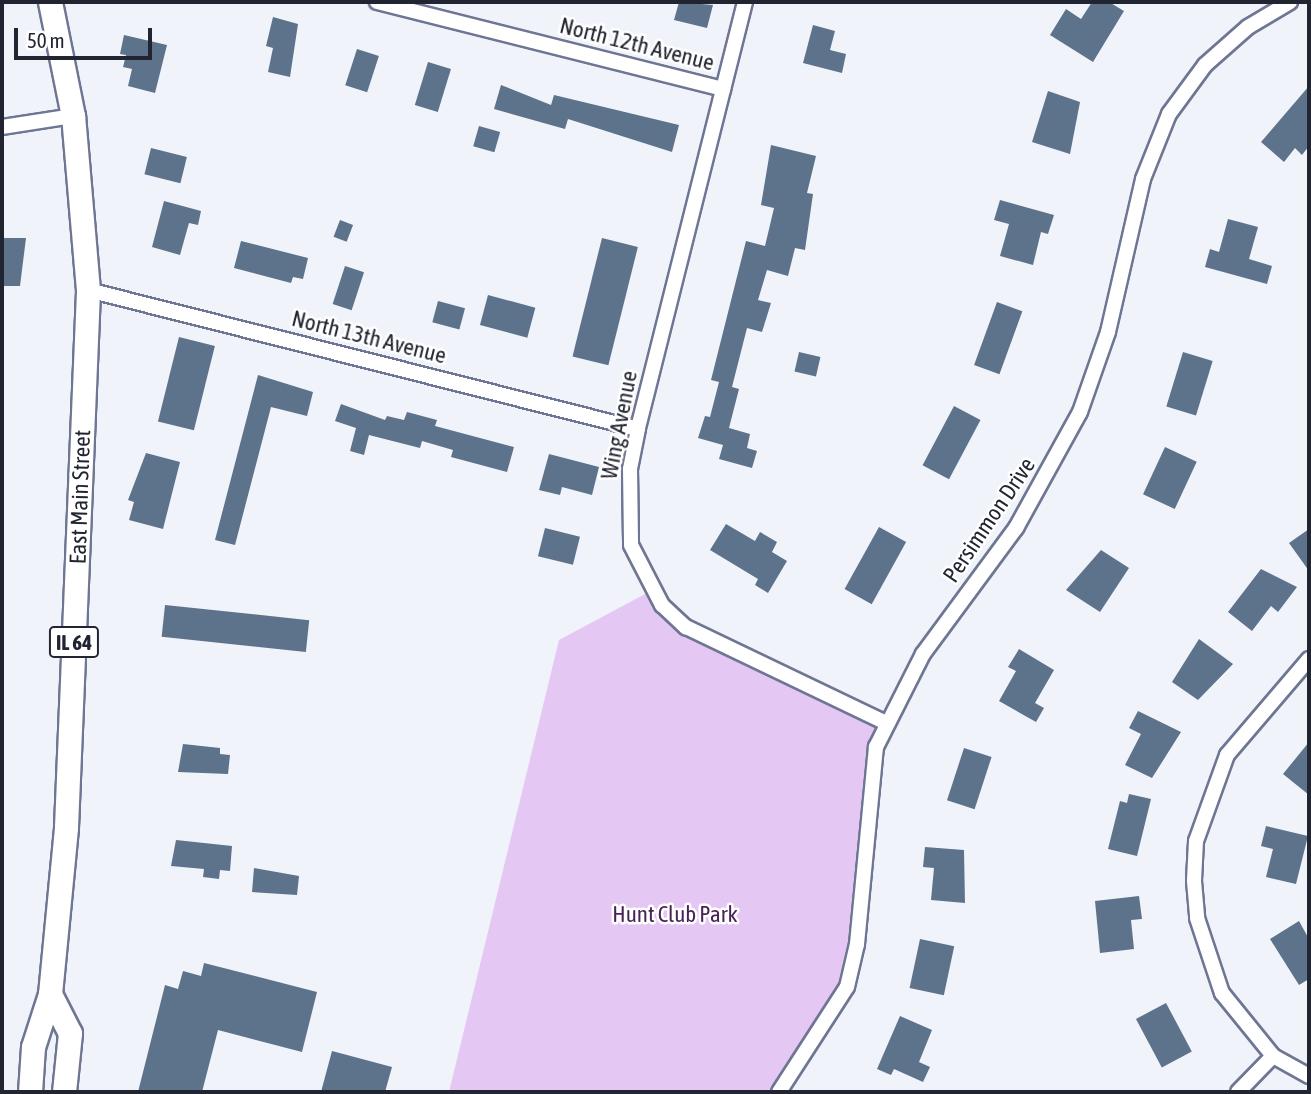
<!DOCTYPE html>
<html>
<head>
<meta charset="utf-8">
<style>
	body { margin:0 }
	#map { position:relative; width:1311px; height:1094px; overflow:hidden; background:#f1f3fa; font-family:"Asap Condensed",sans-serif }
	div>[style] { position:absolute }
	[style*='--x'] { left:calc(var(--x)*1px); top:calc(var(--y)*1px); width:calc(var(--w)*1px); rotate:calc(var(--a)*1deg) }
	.green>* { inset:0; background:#e4c7f3 }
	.building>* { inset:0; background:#5d728b; transform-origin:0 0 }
	.roads { filter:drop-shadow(2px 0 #6e7693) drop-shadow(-2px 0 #6e7693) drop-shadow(0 2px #6e7693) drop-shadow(0 -2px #6e7693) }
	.minor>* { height:14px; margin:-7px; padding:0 7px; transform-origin:7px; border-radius:7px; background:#fff }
	.primary>* { height:23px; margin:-11.5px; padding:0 11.5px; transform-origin:11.5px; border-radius:11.5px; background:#fff }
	span { translate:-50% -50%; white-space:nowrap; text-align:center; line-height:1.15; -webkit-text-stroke:5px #fff; paint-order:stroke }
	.shield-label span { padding:2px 5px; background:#fff; border:2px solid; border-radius:5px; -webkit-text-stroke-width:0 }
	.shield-label { font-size:21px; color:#212531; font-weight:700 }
	.street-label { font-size:23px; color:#212531 }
	.park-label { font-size:23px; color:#472357 }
	.frame { position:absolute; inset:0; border:4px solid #212531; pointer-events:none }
	.scale { position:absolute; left:14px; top:28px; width:138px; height:32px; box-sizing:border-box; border:4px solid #212531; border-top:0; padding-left:9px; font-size:21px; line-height:24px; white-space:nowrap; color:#212531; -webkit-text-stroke:5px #fff; paint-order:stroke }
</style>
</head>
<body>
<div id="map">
	<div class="green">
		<i style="clip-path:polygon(645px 594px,672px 625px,875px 725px,876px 747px,865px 767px,851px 935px,840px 987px,773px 1092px,449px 1092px,559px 640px)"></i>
	</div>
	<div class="building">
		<i style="clip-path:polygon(679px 2px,713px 5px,707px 28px,674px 20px)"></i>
		<i style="clip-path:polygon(1092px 2px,1109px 2px,1124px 11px,1093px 62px,1050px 35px,1066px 9px,1081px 19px)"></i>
		<i style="clip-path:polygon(273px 17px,298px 24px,290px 77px,268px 72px,273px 48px,266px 46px)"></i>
		<i style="clip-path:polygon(813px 25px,835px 31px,830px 50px,846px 54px,842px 73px,803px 63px)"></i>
		<i style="clip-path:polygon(124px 35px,167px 45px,155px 93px,128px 86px,132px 69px,123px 67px,126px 55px,120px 54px)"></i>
		<i style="left:357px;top:49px;width:23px;height:38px;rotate:18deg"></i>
		<i style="left:428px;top:62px;width:24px;height:45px;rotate:17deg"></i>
		<i style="clip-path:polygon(501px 85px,551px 105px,554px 95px,679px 125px,672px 152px,568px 119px,565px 129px,494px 109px)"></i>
		<i style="clip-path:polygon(1309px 86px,1309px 146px,1302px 155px,1295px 148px,1284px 162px,1261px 142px)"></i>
		<i style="clip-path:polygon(1048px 91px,1080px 102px,1070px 154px,1032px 142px)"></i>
		<i style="left:479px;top:126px;width:22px;height:21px;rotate:16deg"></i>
		<i style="clip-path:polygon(771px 145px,816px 156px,807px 193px,813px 194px,805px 250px,795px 248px,788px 276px,767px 270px,758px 300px,771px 303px,762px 332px,747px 328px,732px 387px,739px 389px,729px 428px,750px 434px,747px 448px,757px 451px,752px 468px,719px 459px,723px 445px,698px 438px,705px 416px,710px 417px,719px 382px,711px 380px,746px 241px,765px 246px,774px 208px,761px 205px)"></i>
		<i style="left:151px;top:148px;width:37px;height:27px;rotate:14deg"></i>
		<i style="clip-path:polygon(1000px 200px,1054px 215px,1048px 234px,1041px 232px,1033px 265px,1000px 256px,1009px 224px,994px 220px)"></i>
		<i style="clip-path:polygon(164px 201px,201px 211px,198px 225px,189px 223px,180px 255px,152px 247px)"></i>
		<i style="clip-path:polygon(1228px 219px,1258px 227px,1249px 259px,1272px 266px,1267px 284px,1205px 267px,1210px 249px,1219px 252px)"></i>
		<i style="left:340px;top:220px;width:14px;height:18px;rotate:21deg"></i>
		<i style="clip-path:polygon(2px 238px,26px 238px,20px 286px,2px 286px)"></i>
		<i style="left:602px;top:238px;width:37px;height:122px;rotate:14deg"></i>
		<i style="clip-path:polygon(241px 241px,308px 258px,303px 279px,293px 277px,291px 283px,234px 268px)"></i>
		<i style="left:345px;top:266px;width:20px;height:40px;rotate:18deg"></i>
		<i style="left:488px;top:295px;width:49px;height:31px;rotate:15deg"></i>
		<i style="left:438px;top:301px;width:28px;height:22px;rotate:15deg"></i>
		<i style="left:997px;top:302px;width:27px;height:67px;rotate:20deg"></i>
		<i style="left:179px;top:337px;width:37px;height:87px;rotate:14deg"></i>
		<i style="left:799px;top:352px;width:22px;height:20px;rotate:13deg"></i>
		<i style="left:1183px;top:352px;width:31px;height:57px;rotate:17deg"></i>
		<i style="clip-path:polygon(258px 375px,313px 392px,307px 416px,271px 407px,235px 545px,215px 540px)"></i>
		<i style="clip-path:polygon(341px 404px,385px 420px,387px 416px,404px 420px,407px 412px,437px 420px,435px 426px,514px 447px,507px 472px,451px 457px,453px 450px,422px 441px,420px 448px,369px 435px,364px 455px,350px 451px,356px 428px,335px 421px)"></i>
		<i style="left:954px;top:406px;width:30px;height:67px;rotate:28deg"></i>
		<i style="left:1165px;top:447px;width:35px;height:52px;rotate:25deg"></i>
		<i style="clip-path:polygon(146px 453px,180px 462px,163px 529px,129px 520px,134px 502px,128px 500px)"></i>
		<i style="clip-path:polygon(549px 454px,599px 467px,592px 495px,562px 487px,560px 495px,539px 490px)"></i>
		<i style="clip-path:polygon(726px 524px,755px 541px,760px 532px,777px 542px,772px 552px,787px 561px,768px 593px,755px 585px,758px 579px,710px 550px)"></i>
		<i style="left:879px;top:527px;width:31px;height:71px;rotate:29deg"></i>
		<i style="left:545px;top:528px;width:36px;height:29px;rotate:14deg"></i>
		<i style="clip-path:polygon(1309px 529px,1309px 571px,1289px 543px)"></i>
		<i style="clip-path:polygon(1101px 550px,1129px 568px,1100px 612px,1066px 590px)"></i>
		<i style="clip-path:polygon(1261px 569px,1297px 587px,1278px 612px,1271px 606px,1252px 631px,1228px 612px)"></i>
		<i style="left:165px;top:605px;width:145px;height:32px;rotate:6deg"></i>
		<i style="clip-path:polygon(1199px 639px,1233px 664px,1198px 700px,1172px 682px)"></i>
		<i style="clip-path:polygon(1019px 649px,1054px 670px,1035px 703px,1044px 708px,1036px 722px,999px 701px,1016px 671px,1008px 667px)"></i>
		<i style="clip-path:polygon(1138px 711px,1181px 732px,1152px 778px,1125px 765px,1141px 734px,1129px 728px)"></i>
		<i style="clip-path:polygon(1309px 742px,1309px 795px,1283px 774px)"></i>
		<i style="clip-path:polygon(183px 744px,220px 748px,220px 754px,230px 755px,228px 774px,178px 772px)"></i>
		<i style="left:964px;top:748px;width:29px;height:55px;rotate:18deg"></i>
		<i style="clip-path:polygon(1129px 794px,1151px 799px,1137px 856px,1108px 849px,1120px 801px,1127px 803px)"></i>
		<i style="clip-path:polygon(1266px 826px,1308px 836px,1296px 884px,1266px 877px,1273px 849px,1261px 846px)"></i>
		<i style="clip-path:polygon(176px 840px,232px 846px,230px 871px,220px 870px,219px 879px,203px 877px,204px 869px,171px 866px)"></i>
		<i style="clip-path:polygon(925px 847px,964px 850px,965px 903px,931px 900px,934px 868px,923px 867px)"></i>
		<i style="clip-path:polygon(254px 868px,299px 876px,297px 895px,252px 892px)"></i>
		<i style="clip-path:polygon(1139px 896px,1142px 919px,1131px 920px,1134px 949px,1100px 953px,1095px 901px)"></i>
		<i style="clip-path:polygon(1299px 921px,1309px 939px,1309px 979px,1299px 985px,1270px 939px)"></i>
		<i style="left:920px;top:939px;width:35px;height:50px;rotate:12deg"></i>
		<i style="clip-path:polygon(204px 963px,317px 992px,302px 1052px,218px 1030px,202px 1092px,138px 1092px,165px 985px,178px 989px,183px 971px,201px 976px)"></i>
		<i style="left:1166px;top:1003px;width:55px;height:34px;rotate:62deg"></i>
		<i style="clip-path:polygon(900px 1016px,932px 1030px,919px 1062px,930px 1067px,923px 1082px,894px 1069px,891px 1075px,877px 1069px)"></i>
		<i style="clip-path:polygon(332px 1051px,392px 1067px,385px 1092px,321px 1092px)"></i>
	</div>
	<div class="roads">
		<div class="minor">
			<i style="--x:377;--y:2;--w:357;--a:14.1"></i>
			<i style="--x:745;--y:2;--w:440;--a:104.1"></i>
			<i style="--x:638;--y:429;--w:41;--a:101.3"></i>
			<i style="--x:630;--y:469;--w:76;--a:89.2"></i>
			<i style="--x:631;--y:545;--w:68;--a:62.7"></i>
			<i style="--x:662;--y:605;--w:33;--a:43"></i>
			<i style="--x:686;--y:627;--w:222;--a:25.6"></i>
			<i style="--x:2;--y:127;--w:72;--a:-8.8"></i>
			<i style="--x:88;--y:290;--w:567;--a:14.18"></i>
			<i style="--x:1309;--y:659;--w:126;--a:130.5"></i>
			<i style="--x:1227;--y:755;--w:91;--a:109.8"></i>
			<i style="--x:1196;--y:841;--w:40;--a:92.9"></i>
			<i style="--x:1194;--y:881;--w:37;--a:85"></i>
			<i style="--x:1197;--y:918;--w:79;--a:71.6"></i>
			<i style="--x:1222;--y:993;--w:81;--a:51"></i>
			<i style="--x:1273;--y:1056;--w:41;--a:29.1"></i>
			<i style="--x:779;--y:1092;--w:125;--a:-57.1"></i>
			<i style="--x:847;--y:987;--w:44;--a:-76.9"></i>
			<i style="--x:857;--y:944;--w:198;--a:-84.5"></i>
			<i style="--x:876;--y:747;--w:104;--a:-63.2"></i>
			<i style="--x:923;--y:654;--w:157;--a:-53.6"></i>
			<i style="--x:1016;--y:528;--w:132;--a:-61.1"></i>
			<i style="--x:1080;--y:412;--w:85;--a:-70.7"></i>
			<i style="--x:1108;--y:332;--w:157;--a:-77.1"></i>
			<i style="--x:1143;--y:179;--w:70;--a:-68.2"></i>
			<i style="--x:1169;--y:114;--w:61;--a:-53.7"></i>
			<i style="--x:1205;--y:65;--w:57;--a:-41.5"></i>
			<i style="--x:1248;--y:27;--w:49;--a:-30.8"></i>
			<i style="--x:1238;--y:1092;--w:50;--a:-45.8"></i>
		</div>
		<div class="primary">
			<i style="--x:50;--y:994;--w:44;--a:62.9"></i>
			<i style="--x:70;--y:1033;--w:59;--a:95.8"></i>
			<i style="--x:30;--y:1092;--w:45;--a:-86.2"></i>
			<i style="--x:33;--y:1047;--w:56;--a:-72.2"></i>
			<i style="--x:50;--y:994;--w:168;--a:-84.5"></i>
			<i style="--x:66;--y:827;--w:537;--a:-87.65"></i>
			<i style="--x:88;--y:290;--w:175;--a:-94.9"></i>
			<i style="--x:73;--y:116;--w:116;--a:-101.4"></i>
		</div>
	</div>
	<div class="shield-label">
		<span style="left:74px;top:642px">IL 64</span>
	</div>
	<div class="street-label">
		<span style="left:637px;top:44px;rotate:14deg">North 12th Avenue</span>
		<span style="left:369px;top:337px;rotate:14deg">North 13th Avenue</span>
		<span style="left:619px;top:425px;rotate:-79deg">Wing Avenue</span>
		<span style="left:80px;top:497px;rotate:-88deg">East Main Street</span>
		<span style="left:989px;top:520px;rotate:-56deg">Persimmon Drive</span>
	</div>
	<div class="park-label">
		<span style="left:675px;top:914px">Hunt Club Park</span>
	</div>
	<div class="frame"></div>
	<div class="scale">50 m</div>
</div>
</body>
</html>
